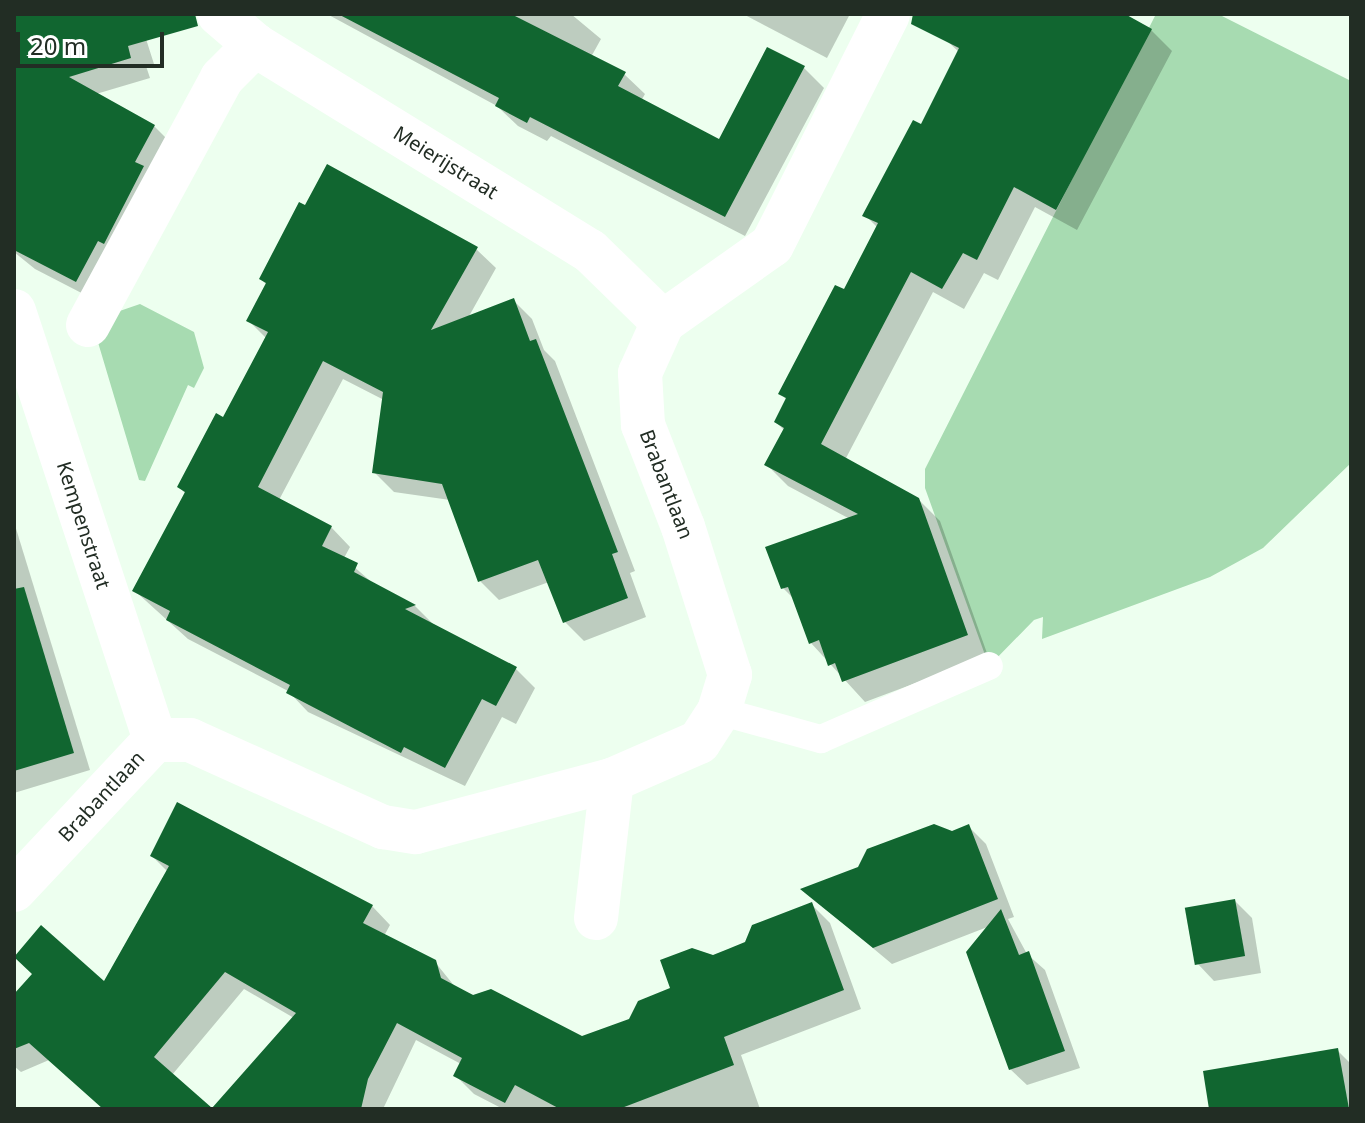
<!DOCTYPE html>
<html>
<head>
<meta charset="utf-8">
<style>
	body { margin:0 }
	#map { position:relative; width:1365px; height:1123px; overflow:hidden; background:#edffef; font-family:"Noto Sans",sans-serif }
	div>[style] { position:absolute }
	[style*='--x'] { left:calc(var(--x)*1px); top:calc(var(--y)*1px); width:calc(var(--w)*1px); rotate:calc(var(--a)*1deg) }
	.green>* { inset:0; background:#a7dbb1 }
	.shadow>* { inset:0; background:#0003 }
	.building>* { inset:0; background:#116630; transform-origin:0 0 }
	.service>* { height:28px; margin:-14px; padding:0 14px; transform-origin:14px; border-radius:14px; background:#fff }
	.minor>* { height:44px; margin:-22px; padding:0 22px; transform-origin:22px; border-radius:22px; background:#fff }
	span { translate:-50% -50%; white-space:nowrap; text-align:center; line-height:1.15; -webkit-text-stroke:8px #fff; paint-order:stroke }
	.street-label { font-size:20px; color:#222d24 }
	.frame { position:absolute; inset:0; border:16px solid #222d24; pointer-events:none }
	.scale { position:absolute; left:16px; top:32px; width:148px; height:36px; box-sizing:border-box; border:4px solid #222d24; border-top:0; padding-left:10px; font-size:24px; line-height:28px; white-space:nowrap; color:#222d24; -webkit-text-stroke:6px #fff; paint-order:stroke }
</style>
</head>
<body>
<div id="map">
	<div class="green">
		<i style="clip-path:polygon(1156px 14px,1218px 14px,1351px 81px,1351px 463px,1263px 548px,1210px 577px,1042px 639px,1043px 617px,1034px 620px,989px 666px,925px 488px,925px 469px)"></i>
		<i style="clip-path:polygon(140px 304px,194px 332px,204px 368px,194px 388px,188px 385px,145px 481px,139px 480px,97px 339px,111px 314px)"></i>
	</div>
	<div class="shadow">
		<i style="clip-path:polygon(49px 14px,145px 14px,140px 20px,154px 64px,146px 66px,150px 78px,96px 94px,154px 126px,174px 146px,97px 301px,35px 269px,14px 252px,14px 29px)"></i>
		<i style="clip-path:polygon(327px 14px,571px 14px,601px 39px,591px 57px,624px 74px,645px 94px,641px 101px,720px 142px,768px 50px,804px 68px,824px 88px,745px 236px,551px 136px,547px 141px,518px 126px,497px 106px)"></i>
		<i style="clip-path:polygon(743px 14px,850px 14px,827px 58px)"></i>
		<i style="clip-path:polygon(958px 14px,1120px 14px,1151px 30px,1172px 51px,1077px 230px,1035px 207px,998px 280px,984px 273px,964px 309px,933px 292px,845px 460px,918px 499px,940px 521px,988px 656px,865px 702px,811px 643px,795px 600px,783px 588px,850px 519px,788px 486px,767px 465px,785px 431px,776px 422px,787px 400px,780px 393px,845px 291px,878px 228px,865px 215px,921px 127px,959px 52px,946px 40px)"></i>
		<i style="clip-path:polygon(476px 249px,496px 268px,468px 318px,513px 300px,532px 319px,544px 350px,555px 361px,605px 492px,635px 571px,630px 573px,646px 617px,584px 641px,565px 622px,549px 582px,499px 600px,480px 581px,450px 500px,394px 492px,374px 472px,384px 400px,343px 379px,279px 500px,331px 527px,350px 547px,344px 558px,376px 586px,415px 606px,433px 624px,516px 669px,535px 688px,516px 724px,502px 717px,465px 786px,308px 712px,288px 691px,188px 639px,135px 591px,186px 494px,179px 487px,224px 420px,267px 339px,249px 321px,267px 285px,261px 279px)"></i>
		<i style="clip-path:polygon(14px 522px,90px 770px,14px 793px)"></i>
		<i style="clip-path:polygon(968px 826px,986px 844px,1014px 917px,1008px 919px,1027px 954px,1045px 970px,1080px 1068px,1027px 1085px,1010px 1069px,990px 926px,892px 964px,803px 890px)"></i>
		<i style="clip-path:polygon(152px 856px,372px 906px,390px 925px,384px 936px,435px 962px,456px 988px,582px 1038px,631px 1020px,713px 957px,747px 944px,812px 905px,830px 923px,861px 1009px,741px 1055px,760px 1109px,503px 1109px,474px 1094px,456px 1076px,461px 1064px,416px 1040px,383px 1109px,214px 1109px,294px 1018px,244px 989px,172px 1075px,210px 1109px,104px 1109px,49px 1060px,21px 1072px,14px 1066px,14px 997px,105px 984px,168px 872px)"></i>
		<i style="clip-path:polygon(1235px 901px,1252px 918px,1261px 973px,1214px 981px,1197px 963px)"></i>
		<i style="clip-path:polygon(1337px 1050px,1351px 1064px,1351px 1109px,1211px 1109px)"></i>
	</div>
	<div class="building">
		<i style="clip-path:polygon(14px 14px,195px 14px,198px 26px,128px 46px,131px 58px,69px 77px,155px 125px,135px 162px,144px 166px,104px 244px,98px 241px,76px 282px,14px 250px)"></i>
		<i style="clip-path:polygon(338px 14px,511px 14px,626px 72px,618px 86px,719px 139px,767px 47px,805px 66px,725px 217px,530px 117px,527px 123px,495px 106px,499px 98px)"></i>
		<i style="clip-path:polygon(913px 14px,1125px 14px,1152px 29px,1056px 210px,1014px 187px,977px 260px,963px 253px,942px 289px,911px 272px,821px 444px,919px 498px,968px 635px,842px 682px,835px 663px,828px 666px,819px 640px,809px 644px,788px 587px,781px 589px,765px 547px,858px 514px,764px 465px,784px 428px,774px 422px,786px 398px,778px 394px,835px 285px,844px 289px,878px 223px,862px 216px,913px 120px,921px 124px,959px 48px,911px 24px)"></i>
		<i style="clip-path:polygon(327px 164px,478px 247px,431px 330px,514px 298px,530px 341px,536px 339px,587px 471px,618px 552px,612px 554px,628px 598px,563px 623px,538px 560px,478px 582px,442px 484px,372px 473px,383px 392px,323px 361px,258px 487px,332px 526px,322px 546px,358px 563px,354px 572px,416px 605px,405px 609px,517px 667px,496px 706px,482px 699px,445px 768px,404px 747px,401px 753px,286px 693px,290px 685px,166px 620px,170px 611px,132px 591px,185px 492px,177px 487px,216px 413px,223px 417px,268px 332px,246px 321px,266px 283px,259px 279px,299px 202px,305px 205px)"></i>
		<i style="clip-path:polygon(24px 587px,74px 753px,14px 771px,14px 589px)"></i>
		<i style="clip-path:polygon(evenodd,177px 802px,373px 905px,363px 923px,436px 960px,441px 978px,473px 995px,491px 989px,582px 1036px,629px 1019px,638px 1001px,670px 988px,660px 960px,692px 948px,713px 955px,728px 949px,745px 942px,752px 925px,812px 902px,844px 990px,724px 1037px,734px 1065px,619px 1109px,560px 1109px,515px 1085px,505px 1103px,453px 1076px,462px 1058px,397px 1023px,368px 1079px,361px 1109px,103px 1109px,29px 1043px,14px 1049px,14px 994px,32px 974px,14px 957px,41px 925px,104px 981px,169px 866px,150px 856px,177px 802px,225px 972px,296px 1013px,212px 1108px,154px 1057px,225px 972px)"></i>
		<i style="clip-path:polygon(934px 824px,952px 831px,969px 824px,998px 899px,873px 948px,800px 889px,858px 867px,867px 849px)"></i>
		<i style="left:1235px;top:899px;width:58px;height:51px;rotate:80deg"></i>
		<i style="clip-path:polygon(1001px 909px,1019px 955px,1029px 951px,1065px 1051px,1009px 1070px,966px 952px)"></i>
		<i style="clip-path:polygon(1338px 1048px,1349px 1109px,1209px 1109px,1203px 1071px)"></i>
	</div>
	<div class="service">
		<i style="--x:719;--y:711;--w:106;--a:15.4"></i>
		<i style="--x:821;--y:739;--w:183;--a:-23.5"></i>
	</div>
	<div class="minor">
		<i style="--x:219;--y:14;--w:48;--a:40.7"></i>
		<i style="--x:255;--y:45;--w:393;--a:31.6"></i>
		<i style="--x:590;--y:251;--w:102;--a:44.2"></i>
		<i style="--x:14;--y:311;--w:452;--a:71.8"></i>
		<i style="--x:88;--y:325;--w:281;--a:-61.5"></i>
		<i style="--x:222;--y:78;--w:47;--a:-45"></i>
		<i style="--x:14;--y:890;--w:206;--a:-46.8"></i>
		<i style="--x:155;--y:740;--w:35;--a:0"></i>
		<i style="--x:190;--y:740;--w:212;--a:24.3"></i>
		<i style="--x:383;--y:827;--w:33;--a:9"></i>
		<i style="--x:416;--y:832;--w:203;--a:-14.9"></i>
		<i style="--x:612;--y:780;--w:95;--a:-23.6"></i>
		<i style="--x:699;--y:742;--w:37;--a:-57"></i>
		<i style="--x:719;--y:711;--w:38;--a:-73"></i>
		<i style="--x:730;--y:675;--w:155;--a:-107.6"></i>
		<i style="--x:683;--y:527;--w:110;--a:-111.4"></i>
		<i style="--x:643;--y:425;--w:52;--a:-93.3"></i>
		<i style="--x:640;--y:373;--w:56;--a:-65.7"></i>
		<i style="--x:663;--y:322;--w:133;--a:-35.2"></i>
		<i style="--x:772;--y:245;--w:258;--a:-63.3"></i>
		<i style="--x:596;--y:918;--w:139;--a:-83.4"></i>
	</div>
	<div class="street-label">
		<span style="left:446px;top:162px;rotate:32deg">Meierijstraat</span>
		<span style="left:667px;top:484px;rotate:69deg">Brabantlaan</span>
		<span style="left:84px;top:525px;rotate:72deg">Kempenstraat</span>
		<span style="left:101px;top:796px;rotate:-47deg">Brabantlaan</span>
	</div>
	<div class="frame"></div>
	<div class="scale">20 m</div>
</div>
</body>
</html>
